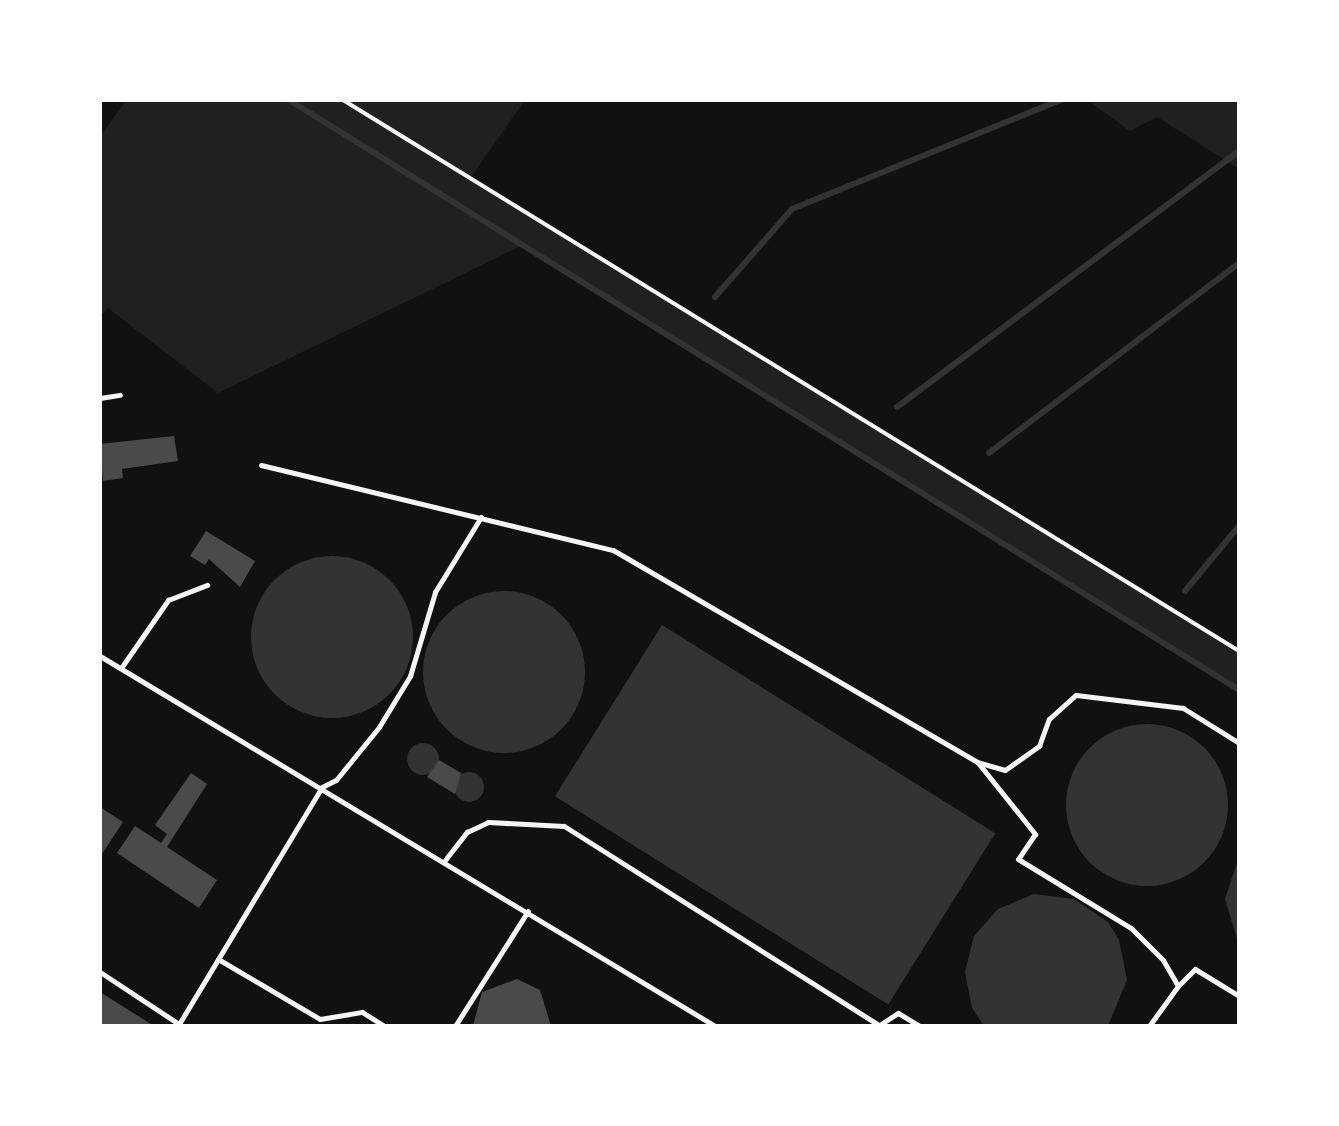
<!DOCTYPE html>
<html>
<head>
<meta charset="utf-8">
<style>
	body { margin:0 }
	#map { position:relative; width:1339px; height:1126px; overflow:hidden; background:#111; font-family:Ubuntu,sans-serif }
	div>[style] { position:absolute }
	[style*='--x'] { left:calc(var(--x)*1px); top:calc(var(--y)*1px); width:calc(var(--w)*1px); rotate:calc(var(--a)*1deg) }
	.green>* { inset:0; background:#202020 }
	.water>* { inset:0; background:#333; transform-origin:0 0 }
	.round { border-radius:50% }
	.stream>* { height:6px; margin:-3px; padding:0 3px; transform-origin:3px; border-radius:3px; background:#333 }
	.building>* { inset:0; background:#4a4a4a }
	.path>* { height:4px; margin:-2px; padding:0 2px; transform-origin:2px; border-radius:2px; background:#f5f5f5 }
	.service>* { height:5px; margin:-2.5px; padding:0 2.5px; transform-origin:2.5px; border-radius:2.5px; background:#f5f5f5 }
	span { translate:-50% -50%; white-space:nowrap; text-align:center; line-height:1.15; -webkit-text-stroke:8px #fff; paint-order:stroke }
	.frame { position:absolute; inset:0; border:102px solid #fff; pointer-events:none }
</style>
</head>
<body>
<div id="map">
	<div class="green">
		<i style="clip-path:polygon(127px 100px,525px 100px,471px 177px,1239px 651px,1239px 690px,521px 246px,218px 393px,108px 308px,100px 316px,100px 136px)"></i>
		<i style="clip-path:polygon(1239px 100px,1239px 169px,1157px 117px,1130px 131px,1090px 102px)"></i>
	</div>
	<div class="water">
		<i class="round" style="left:251px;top:556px;width:162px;height:162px"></i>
		<i class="round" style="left:423px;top:591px;width:162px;height:162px"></i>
		<i style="left:662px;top:625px;width:393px;height:202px;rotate:32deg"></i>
		<i class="round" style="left:1066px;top:724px;width:162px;height:162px"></i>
		<i class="round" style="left:407px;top:743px;width:32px;height:32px"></i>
		<i class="round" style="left:454px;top:772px;width:30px;height:30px"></i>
		<i style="clip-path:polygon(1239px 857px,1239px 945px,1225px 899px)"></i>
		<i style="clip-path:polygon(1034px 894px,1074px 899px,1108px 922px,1119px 940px,1127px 980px,1108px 1026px,984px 1026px,972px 1008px,965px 972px,974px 936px,998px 909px)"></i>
	</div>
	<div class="stream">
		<i style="--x:289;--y:100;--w:1118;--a:31.84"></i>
		<i style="--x:715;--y:297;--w:117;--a:-48.8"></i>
		<i style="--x:792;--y:209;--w:290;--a:-22.1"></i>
		<i style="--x:897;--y:407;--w:427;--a:-36.8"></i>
		<i style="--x:989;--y:453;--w:314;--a:-37.2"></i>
		<i style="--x:1185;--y:591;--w:85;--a:-50.3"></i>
	</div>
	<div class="building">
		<i style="clip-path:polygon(174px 436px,178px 461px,122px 469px,123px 478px,103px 481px,100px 444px)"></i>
		<i style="clip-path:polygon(206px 531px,255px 561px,240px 587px,209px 559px,205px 565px,190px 556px)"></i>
		<i style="clip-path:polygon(439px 760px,461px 773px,455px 794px,427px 777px)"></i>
		<i style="clip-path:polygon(191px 773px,207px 784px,167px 847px,217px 880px,199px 908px,117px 853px,135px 826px,161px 843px,167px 834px,155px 825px)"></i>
		<i style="clip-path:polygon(100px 807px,123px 822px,100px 857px)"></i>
		<i style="clip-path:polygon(517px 979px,540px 990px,551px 1026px,473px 1026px,482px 992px)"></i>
		<i style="clip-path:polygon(100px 992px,154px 1026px,100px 1026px)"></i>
	</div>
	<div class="path">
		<i style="--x:343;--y:100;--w:1052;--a:31.59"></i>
	</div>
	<div class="service">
		<i style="--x:100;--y:398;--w:20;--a:-9"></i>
		<i style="--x:261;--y:465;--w:362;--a:13.6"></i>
		<i style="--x:613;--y:550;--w:421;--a:30.2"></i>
		<i style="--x:977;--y:762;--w:29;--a:16"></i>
		<i style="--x:1005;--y:770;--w:42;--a:-35.2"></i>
		<i style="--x:1039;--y:746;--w:29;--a:-70"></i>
		<i style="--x:1049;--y:719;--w:36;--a:-42"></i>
		<i style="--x:1076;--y:695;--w:108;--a:6.9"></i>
		<i style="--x:1183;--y:708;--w:66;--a:32"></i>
		<i style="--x:100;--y:656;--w:718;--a:31.03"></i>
		<i style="--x:121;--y:668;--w:83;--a:-55.3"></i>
		<i style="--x:168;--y:600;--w:42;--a:-21"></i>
		<i style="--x:979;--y:764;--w:90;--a:51.3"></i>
		<i style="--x:1035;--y:834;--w:30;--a:124"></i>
		<i style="--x:1018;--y:859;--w:132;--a:31.4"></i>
		<i style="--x:1131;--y:928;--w:45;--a:45"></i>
		<i style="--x:1163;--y:960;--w:30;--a:60"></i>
		<i style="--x:1178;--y:986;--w:49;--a:125.9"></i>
		<i style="--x:445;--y:860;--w:36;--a:-52"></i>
		<i style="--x:467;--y:832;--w:23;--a:-25"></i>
		<i style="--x:488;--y:822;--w:76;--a:3"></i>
		<i style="--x:564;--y:826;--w:374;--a:32.3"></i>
		<i style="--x:218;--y:959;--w:118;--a:30.5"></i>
		<i style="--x:320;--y:1019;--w:43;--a:-9.5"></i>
		<i style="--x:362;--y:1012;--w:26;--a:32"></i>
		<i style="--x:100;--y:972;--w:95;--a:33.4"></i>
		<i style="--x:179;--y:1024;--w:277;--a:-58.9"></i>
		<i style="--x:322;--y:787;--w:16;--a:-27"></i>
		<i style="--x:336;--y:780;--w:68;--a:-50.9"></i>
		<i style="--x:379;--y:727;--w:60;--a:-58.7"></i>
		<i style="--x:410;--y:676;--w:88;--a:-73.4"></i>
		<i style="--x:435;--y:592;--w:88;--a:-58.5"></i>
		<i style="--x:1178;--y:986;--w:24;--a:-45"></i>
		<i style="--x:1195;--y:969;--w:52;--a:31.5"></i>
		<i style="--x:881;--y:1024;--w:20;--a:-33"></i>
		<i style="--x:898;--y:1013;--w:26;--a:31"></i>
		<i style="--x:455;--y:1026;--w:136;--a:-57.6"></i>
	</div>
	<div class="frame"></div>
</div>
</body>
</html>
